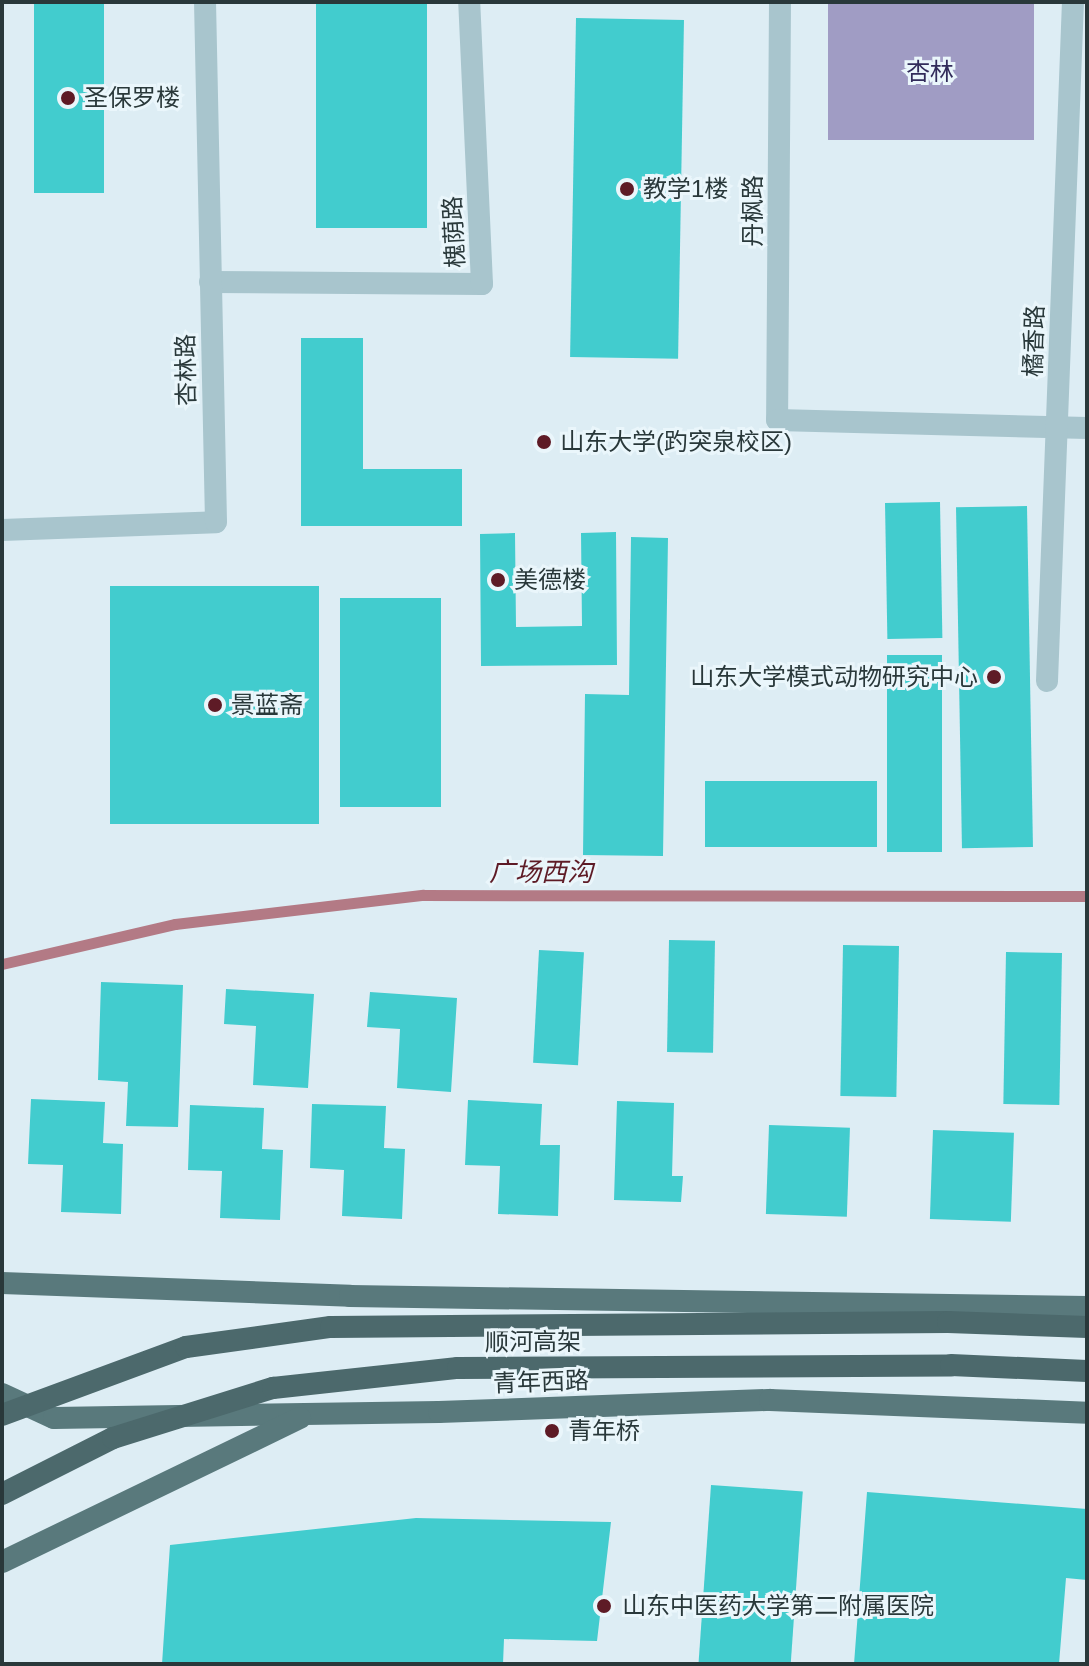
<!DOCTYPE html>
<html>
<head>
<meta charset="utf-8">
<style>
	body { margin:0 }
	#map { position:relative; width:1089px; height:1666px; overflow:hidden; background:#ddedf4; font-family:Arial,"Noto Sans SC",sans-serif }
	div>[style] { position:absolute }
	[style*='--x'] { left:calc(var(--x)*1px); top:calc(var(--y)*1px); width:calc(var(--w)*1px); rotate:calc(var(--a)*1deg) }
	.green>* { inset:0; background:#a09cc4; transform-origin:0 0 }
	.stream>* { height:11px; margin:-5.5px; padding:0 5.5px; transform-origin:5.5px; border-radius:5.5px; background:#b37a85 }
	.building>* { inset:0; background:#42ccce; transform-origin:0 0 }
	.service>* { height:22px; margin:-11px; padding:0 11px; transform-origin:11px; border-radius:11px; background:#a8c5cd }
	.primary>* { height:22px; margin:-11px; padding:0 11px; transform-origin:11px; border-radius:11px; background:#59797c }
	.trunk>* { height:22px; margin:-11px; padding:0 11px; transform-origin:11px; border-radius:11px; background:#4c696c }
	.dots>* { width:22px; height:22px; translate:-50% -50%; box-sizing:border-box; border:4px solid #eaf6fb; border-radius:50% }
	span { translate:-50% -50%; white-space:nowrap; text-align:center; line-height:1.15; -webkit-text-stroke:6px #eaf6fb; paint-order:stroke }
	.park-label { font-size:24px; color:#312b5a }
	.poi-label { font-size:24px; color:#29383a }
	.left { translate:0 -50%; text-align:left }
	.right { translate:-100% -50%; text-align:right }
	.street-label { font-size:24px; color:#29383a }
	.water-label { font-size:26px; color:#5e1b26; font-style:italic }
	.frame { position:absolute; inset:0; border:4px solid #29383a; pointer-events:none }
</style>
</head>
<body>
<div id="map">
	<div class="green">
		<i style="left:828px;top:2px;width:206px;height:138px"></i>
	</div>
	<div class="stream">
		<i style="--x:2;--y:964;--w:178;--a:-13"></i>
		<i style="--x:175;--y:924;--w:250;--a:-6.7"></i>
		<i style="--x:423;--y:895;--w:664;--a:0.09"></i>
	</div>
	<div class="building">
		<i style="left:34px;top:2px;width:70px;height:191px"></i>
		<i style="left:316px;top:2px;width:111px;height:226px"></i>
		<i style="left:576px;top:18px;width:108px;height:339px;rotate:1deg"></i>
		<i style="clip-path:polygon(301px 338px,363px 338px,363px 469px,462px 469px,462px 526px,301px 526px)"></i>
		<i style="left:940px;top:502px;width:136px;height:55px;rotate:89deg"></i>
		<i style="left:1027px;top:506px;width:341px;height:71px;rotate:89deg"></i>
		<i style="clip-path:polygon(616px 532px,617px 665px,481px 666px,480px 534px,515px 533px,516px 627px,582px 626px,581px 533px)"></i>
		<i style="clip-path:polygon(631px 537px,668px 538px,663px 856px,583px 855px,585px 694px,629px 695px)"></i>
		<i style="left:319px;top:586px;width:238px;height:209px;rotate:90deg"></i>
		<i style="left:340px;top:598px;width:101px;height:209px"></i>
		<i style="left:887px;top:655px;width:55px;height:197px"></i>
		<i style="left:705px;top:781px;width:172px;height:66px"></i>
		<i style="left:669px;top:940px;width:46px;height:112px;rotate:1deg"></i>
		<i style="left:843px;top:945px;width:56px;height:151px;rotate:1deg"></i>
		<i style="left:539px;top:950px;width:45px;height:113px;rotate:3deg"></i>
		<i style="left:1006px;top:952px;width:56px;height:152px;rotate:1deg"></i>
		<i style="clip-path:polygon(101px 982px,183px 985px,178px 1127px,126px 1126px,128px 1082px,98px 1080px)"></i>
		<i style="clip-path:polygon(226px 989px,314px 994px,308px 1088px,253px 1085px,256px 1026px,224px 1024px)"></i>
		<i style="clip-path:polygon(370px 992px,457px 998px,451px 1092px,397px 1088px,400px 1029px,367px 1027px)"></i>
		<i style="clip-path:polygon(31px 1099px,105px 1102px,103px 1143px,123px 1144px,121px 1214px,61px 1212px,63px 1165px,28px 1164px)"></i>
		<i style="clip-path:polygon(468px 1100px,542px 1104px,540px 1145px,560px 1145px,558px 1216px,498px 1214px,500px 1166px,465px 1165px)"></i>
		<i style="clip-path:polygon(617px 1101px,674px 1103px,672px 1176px,683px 1176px,681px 1202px,614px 1200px)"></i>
		<i style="clip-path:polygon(312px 1104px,386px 1106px,384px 1148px,405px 1149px,402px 1219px,342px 1216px,344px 1170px,310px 1168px)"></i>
		<i style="clip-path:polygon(190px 1105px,264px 1108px,262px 1149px,283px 1150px,280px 1220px,220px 1218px,222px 1171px,188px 1170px)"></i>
		<i style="left:769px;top:1125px;width:81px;height:89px;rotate:2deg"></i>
		<i style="left:933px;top:1130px;width:81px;height:89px;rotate:2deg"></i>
		<i style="left:711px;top:1485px;width:92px;height:179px;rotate:4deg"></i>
		<i style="clip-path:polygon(867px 1492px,1087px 1509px,1087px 1580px,1066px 1578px,1059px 1664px,854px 1664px)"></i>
		<i style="clip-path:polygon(416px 1518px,611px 1522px,597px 1641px,504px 1639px,503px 1664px,162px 1664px,170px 1545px)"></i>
	</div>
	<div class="service">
		<i style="--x:780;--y:2;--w:418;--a:90.4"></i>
		<i style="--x:777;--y:420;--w:310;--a:1.5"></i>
		<i style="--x:210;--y:282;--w:272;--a:0.4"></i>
		<i style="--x:482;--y:284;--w:282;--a:-92.6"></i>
		<i style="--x:2;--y:530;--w:214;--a:-2.1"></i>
		<i style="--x:216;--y:522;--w:520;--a:-91.21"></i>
		<i style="--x:1047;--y:681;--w:679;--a:-87.81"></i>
	</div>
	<div class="primary">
		<i style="--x:2;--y:1283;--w:348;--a:2.1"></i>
		<i style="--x:350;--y:1296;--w:737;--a:0.86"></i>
		<i style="--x:2;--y:1394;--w:57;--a:24.8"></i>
		<i style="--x:54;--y:1418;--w:385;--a:-0.9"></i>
		<i style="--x:439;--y:1412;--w:331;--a:-2.1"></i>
		<i style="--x:770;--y:1400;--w:317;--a:2.3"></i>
		<i style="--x:2;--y:1562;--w:331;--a:-25.8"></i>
	</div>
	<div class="trunk">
		<i style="--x:2;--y:1415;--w:196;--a:-20.3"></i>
		<i style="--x:186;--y:1347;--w:146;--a:-7.9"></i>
		<i style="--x:331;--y:1327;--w:617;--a:-0.46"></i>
		<i style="--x:948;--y:1322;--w:139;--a:2.1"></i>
		<i style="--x:2;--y:1494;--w:124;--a:-26.8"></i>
		<i style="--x:113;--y:1438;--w:168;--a:-17.4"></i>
		<i style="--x:273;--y:1388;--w:186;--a:-6.2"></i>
		<i style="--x:458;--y:1368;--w:493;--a:-0.3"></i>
		<i style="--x:951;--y:1365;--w:136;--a:2.5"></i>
	</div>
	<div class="dots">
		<i style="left:68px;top:98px;background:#5e1b26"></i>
		<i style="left:627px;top:189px;background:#5e1b26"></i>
		<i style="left:544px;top:442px;background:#5e1b26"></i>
		<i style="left:498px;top:580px;background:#5e1b26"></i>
		<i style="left:994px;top:677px;background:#5e1b26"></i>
		<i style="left:215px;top:705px;background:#5e1b26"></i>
		<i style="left:552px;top:1431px;background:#5e1b26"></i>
		<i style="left:604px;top:1606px;background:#5e1b26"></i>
	</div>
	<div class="park-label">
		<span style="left:930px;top:72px">杏林</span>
	</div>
	<div class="poi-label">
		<span class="left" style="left:84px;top:98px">圣保罗楼</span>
		<span class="left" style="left:643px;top:189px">教学1楼</span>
		<span class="left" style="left:560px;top:442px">山东大学(趵突泉校区)</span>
		<span class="left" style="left:514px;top:580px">美德楼</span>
		<span class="right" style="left:978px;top:677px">山东大学模式动物研究中心</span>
		<span class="left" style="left:231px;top:705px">景蓝斋</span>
		<span class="left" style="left:568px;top:1431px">青年桥</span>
		<span class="left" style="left:622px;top:1606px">山东中医药大学第二附属医院</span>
	</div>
	<div class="street-label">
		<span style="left:753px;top:211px;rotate:-90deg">丹枫路</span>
		<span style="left:454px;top:232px;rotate:-93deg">槐荫路</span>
		<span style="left:1034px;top:341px;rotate:-88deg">橘香路</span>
		<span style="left:186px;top:370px;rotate:-91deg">杏林路</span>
		<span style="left:533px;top:1342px">顺河高架</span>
		<span style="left:541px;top:1382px;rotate:-2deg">青年西路</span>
	</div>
	<div class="water-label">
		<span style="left:541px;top:873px">广场西沟</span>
	</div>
	<div class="frame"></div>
</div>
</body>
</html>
